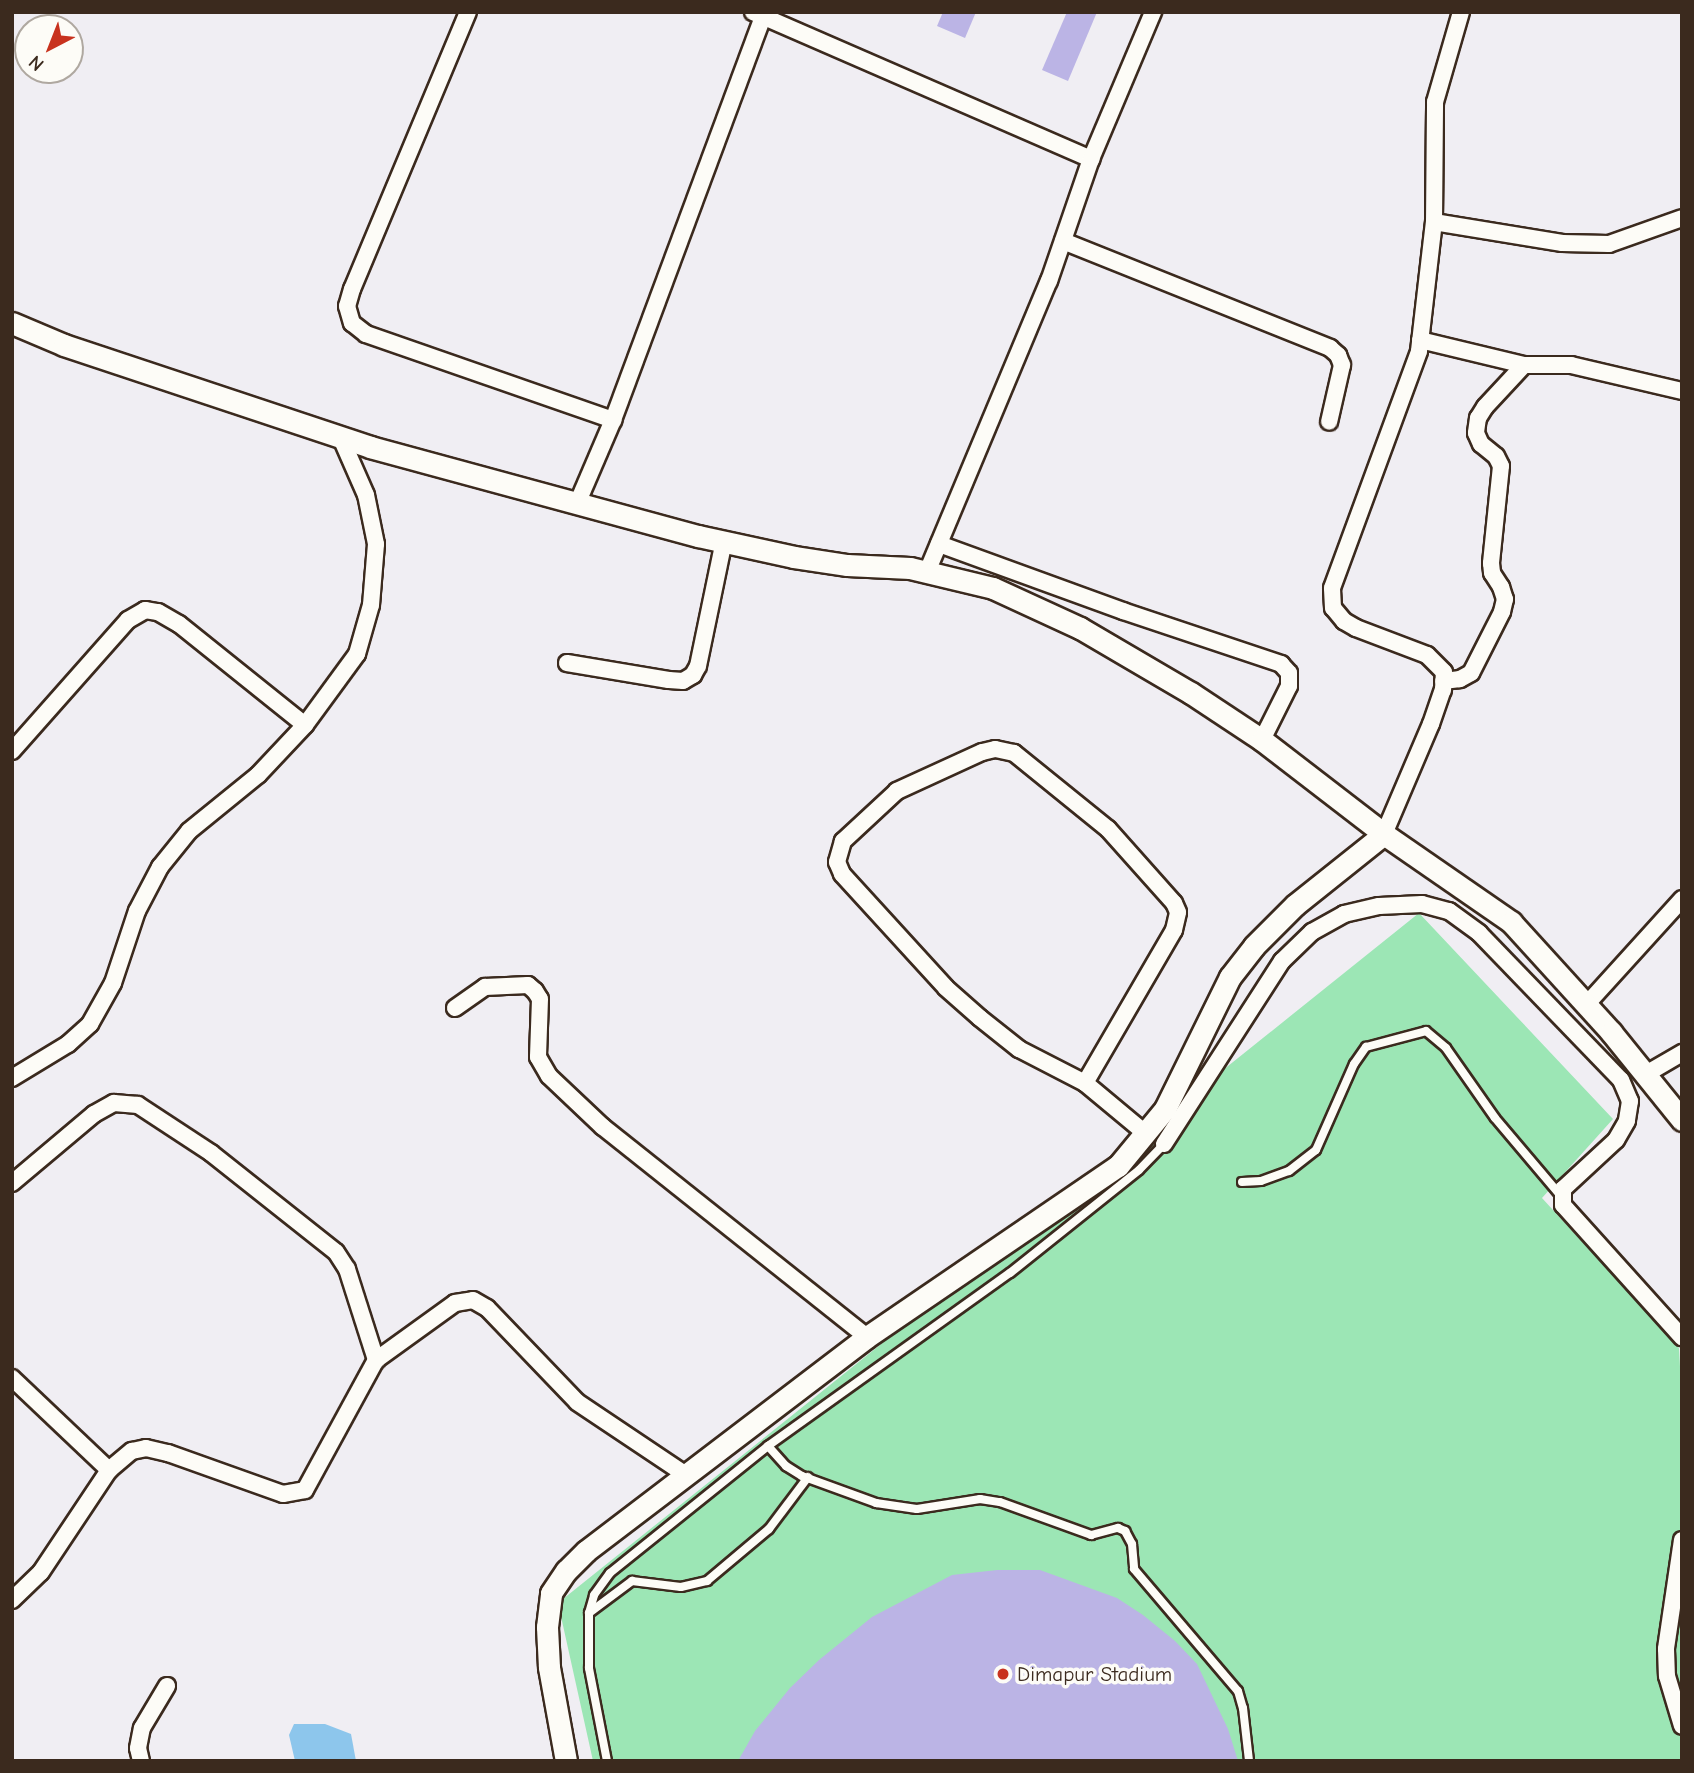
<!DOCTYPE html>
<html>
<head>
<meta charset="utf-8">
<style>
	body { margin:0 }
	#map { position:relative; width:1694px; height:1773px; overflow:hidden; background:#f0eef3; font-family:"Comic Neue",sans-serif }
	div>[style] { position:absolute }
	[style*='--x'] { left:calc(var(--x)*1px); top:calc(var(--y)*1px); width:calc(var(--w)*1px); rotate:calc(var(--a)*1deg) }
	.green>* { inset:0; background:#9ce6b5 }
	.water>* { inset:0; background:#8dc6ec }
	.building>* { inset:0; background:#bbb4e5 }
	.roads { filter:drop-shadow(2px 0 #3b2a1e) drop-shadow(-2px 0 #3b2a1e) drop-shadow(0 2px #3b2a1e) drop-shadow(0 -2px #3b2a1e) }
	.lane>* { height:8px; margin:-4px; padding:0 4px; transform-origin:4px; border-radius:4px; background:#fdfcf7 }
	.street>* { height:16px; margin:-8px; padding:0 8px; transform-origin:8px; border-radius:8px; background:#fdfcf7 }
	.secondary>* { height:21px; margin:-10.5px; padding:0 10.5px; transform-origin:10.5px; border-radius:10.5px; background:#fdfcf7 }
	.dots>* { width:19px; height:19px; translate:-50% -50%; box-sizing:border-box; border:4px solid #fdfcf7; border-radius:50% }
	span { translate:-50% -50%; white-space:nowrap; text-align:center; line-height:1.15; -webkit-text-stroke:7px #fdfcf7; paint-order:stroke }
	.poi-label { font-size:21px; color:#3b2a1e }
	.left { translate:0 -50%; text-align:left }
	.frame { position:absolute; inset:0; border:14px solid #3b2a1e; pointer-events:none }
	.north { position:absolute; left:14px; top:14px; width:70px; height:70px; box-sizing:border-box; background:#fdfcf7; border:2px solid #afa8a0; border-radius:50%; rotate:222deg; font-size:19px; font-weight:700; line-height:28px; text-align:center; color:#3b2a1e }
	.north::after { content:''; display:block; margin:auto; width:24px; height:32px; background:#c8321e; clip-path:polygon(50% 0,100% 100%,50% 72%,0 100%) }
</style>
</head>
<body>
<div id="map">
	<div class="green">
		<i style="clip-path:polygon(1419px 913px,1613px 1119px,1542px 1198px,1679px 1348px,1682px 1403px,1682px 1761px,593px 1761px,558px 1603px)"></i>
	</div>
	<div class="water">
		<i style="clip-path:polygon(294px 1724px,325px 1724px,351px 1734px,356px 1761px,295px 1761px,289px 1735px)"></i>
	</div>
	<div class="building">
		<i style="clip-path:polygon(943px 12px,976px 12px,965px 38px,937px 26px)"></i>
		<i style="clip-path:polygon(1067px 12px,1097px 12px,1068px 81px,1042px 70px)"></i>
		<i style="clip-path:polygon(997px 1570px,1040px 1570px,1117px 1598px,1143px 1615px,1175px 1641px,1197px 1664px,1228px 1729px,1238px 1761px,738px 1761px,755px 1731px,790px 1688px,819px 1660px,872px 1617px,952px 1575px)"></i>
	</div>
	<div class="roads">
		<div class="lane">
			<i style="--x:1242;--y:1182;--w:19;--a:-3"></i>
			<i style="--x:1261;--y:1181;--w:30;--a:-20"></i>
			<i style="--x:1289;--y:1171;--w:34;--a:-38"></i>
			<i style="--x:1316;--y:1150;--w:94;--a:-66.2"></i>
			<i style="--x:1354;--y:1064;--w:21;--a:-55"></i>
			<i style="--x:1366;--y:1047;--w:62;--a:-14.9"></i>
			<i style="--x:1426;--y:1031;--w:26;--a:40"></i>
			<i style="--x:1446;--y:1048;--w:85;--a:55"></i>
			<i style="--x:1495;--y:1118;--w:102;--a:49.8"></i>
			<i style="--x:768;--y:1446;--w:27;--a:48"></i>
			<i style="--x:786;--y:1466;--w:19;--a:32"></i>
			<i style="--x:802;--y:1476;--w:79;--a:20"></i>
			<i style="--x:876;--y:1503;--w:41;--a:8.3"></i>
			<i style="--x:917;--y:1509;--w:64;--a:-9"></i>
			<i style="--x:980;--y:1499;--w:20;--a:9"></i>
			<i style="--x:1000;--y:1502;--w:97;--a:19.9"></i>
			<i style="--x:1091;--y:1535;--w:28;--a:-15"></i>
			<i style="--x:1118;--y:1528;--w:8;--a:23"></i>
			<i style="--x:1125;--y:1531;--w:15;--a:62"></i>
			<i style="--x:1132;--y:1544;--w:25;--a:85"></i>
			<i style="--x:1134;--y:1569;--w:160;--a:49.6"></i>
			<i style="--x:1238;--y:1691;--w:18;--a:74"></i>
			<i style="--x:1243;--y:1708;--w:53;--a:83.5"></i>
			<i style="--x:589;--y:1613;--w:54;--a:-36.7"></i>
			<i style="--x:632;--y:1581;--w:49;--a:7"></i>
			<i style="--x:681;--y:1587;--w:27;--a:-13"></i>
			<i style="--x:707;--y:1581;--w:81;--a:-40"></i>
			<i style="--x:769;--y:1529;--w:65;--a:-53.1"></i>
			<i style="--x:607;--y:1761;--w:95;--a:-101"></i>
			<i style="--x:589;--y:1668;--w:55;--a:-90"></i>
			<i style="--x:589;--y:1613;--w:19;--a:-74"></i>
			<i style="--x:594;--y:1595;--w:27;--a:-54"></i>
			<i style="--x:610;--y:1573;--w:203;--a:-38.8"></i>
			<i style="--x:768;--y:1446;--w:297;--a:-35.6"></i>
			<i style="--x:1010;--y:1273;--w:165;--a:-38.6"></i>
			<i style="--x:1139;--y:1170;--w:36;--a:-46"></i>
		</div>
		<div class="street">
			<i style="--x:468;--y:12;--w:300;--a:112.7"></i>
			<i style="--x:352;--y:289;--w:18;--a:106"></i>
			<i style="--x:347;--y:306;--w:18;--a:74"></i>
			<i style="--x:352;--y:323;--w:18;--a:38"></i>
			<i style="--x:366;--y:334;--w:262;--a:19.2"></i>
			<i style="--x:753;--y:12;--w:369;--a:23.5"></i>
			<i style="--x:1434;--y:222;--w:130;--a:9.3"></i>
			<i style="--x:1562;--y:243;--w:47;--a:1.2"></i>
			<i style="--x:1609;--y:244;--w:77;--a:-19.6"></i>
			<i style="--x:1063;--y:241;--w:288;--a:21.8"></i>
			<i style="--x:1330;--y:348;--w:11;--a:41"></i>
			<i style="--x:1338;--y:355;--w:11;--a:68"></i>
			<i style="--x:1342;--y:365;--w:58;--a:102.8"></i>
			<i style="--x:1420;--y:340;--w:107;--a:13.5"></i>
			<i style="--x:1524;--y:365;--w:57;--a:132.9"></i>
			<i style="--x:1485;--y:407;--w:13;--a:122"></i>
			<i style="--x:1478;--y:418;--w:15;--a:98"></i>
			<i style="--x:1476;--y:433;--w:12;--a:66"></i>
			<i style="--x:1481;--y:444;--w:19;--a:39"></i>
			<i style="--x:1496;--y:456;--w:11;--a:63"></i>
			<i style="--x:1501;--y:466;--w:98;--a:95.9"></i>
			<i style="--x:1491;--y:563;--w:10;--a:84"></i>
			<i style="--x:1492;--y:573;--w:17;--a:57"></i>
			<i style="--x:1501;--y:587;--w:13;--a:72"></i>
			<i style="--x:1505;--y:599;--w:13;--a:103"></i>
			<i style="--x:1502;--y:612;--w:68;--a:116.9"></i>
			<i style="--x:1471;--y:673;--w:13;--a:151"></i>
			<i style="--x:1460;--y:679;--w:17;--a:173"></i>
			<i style="--x:1524;--y:365;--w:47;--a:0"></i>
			<i style="--x:1571;--y:365;--w:114;--a:13.2"></i>
			<i style="--x:577;--y:504;--w:91;--a:-66.8"></i>
			<i style="--x:613;--y:420;--w:431;--a:-69.6"></i>
			<i style="--x:939;--y:544;--w:196;--a:20"></i>
			<i style="--x:1123;--y:611;--w:167;--a:18.5"></i>
			<i style="--x:1281;--y:664;--w:12;--a:48"></i>
			<i style="--x:1289;--y:673;--w:13;--a:90"></i>
			<i style="--x:1289;--y:686;--w:60;--a:116.6"></i>
			<i style="--x:927;--y:572;--w:316;--a:-67.3"></i>
			<i style="--x:1049;--y:281;--w:129;--a:-71"></i>
			<i style="--x:1091;--y:159;--w:160;--a:-67.1"></i>
			<i style="--x:567;--y:663;--w:103;--a:9.5"></i>
			<i style="--x:669;--y:680;--w:14;--a:4"></i>
			<i style="--x:683;--y:681;--w:12;--a:-31"></i>
			<i style="--x:693;--y:675;--w:10;--a:-61"></i>
			<i style="--x:698;--y:666;--w:128;--a:-78.3"></i>
			<i style="--x:12;--y:751;--w:175;--a:-48.5"></i>
			<i style="--x:128;--y:620;--w:20;--a:-30"></i>
			<i style="--x:145;--y:610;--w:13;--a:9"></i>
			<i style="--x:158;--y:612;--w:24;--a:30"></i>
			<i style="--x:179;--y:624;--w:161;--a:38.7"></i>
			<i style="--x:1384;--y:834;--w:120;--a:-66.9"></i>
			<i style="--x:1431;--y:724;--w:36;--a:-71"></i>
			<i style="--x:1443;--y:690;--w:18;--a:-87"></i>
			<i style="--x:1444;--y:672;--w:24;--a:-135"></i>
			<i style="--x:1427;--y:655;--w:76;--a:-159.2"></i>
			<i style="--x:1356;--y:628;--w:14;--a:-150"></i>
			<i style="--x:1344;--y:621;--w:17;--a:-130"></i>
			<i style="--x:1333;--y:608;--w:20;--a:-93"></i>
			<i style="--x:1332;--y:588;--w:252;--a:-69.8"></i>
			<i style="--x:1419;--y:351;--w:130;--a:-83.4"></i>
			<i style="--x:1434;--y:222;--w:120;--a:-89.5"></i>
			<i style="--x:1435;--y:102;--w:94;--a:-73.9"></i>
			<i style="--x:1586;--y:1005;--w:143;--a:-47.8"></i>
			<i style="--x:455;--y:1008;--w:37;--a:-35"></i>
			<i style="--x:485;--y:987;--w:43;--a:-2.7"></i>
			<i style="--x:528;--y:985;--w:9;--a:41"></i>
			<i style="--x:535;--y:991;--w:9;--a:58"></i>
			<i style="--x:540;--y:999;--w:58;--a:92"></i>
			<i style="--x:538;--y:1057;--w:22;--a:60"></i>
			<i style="--x:549;--y:1076;--w:74;--a:43.4"></i>
			<i style="--x:603;--y:1127;--w:337;--a:38.5"></i>
			<i style="--x:1646;--y:1074;--w:42;--a:-30.3"></i>
			<i style="--x:12;--y:1078;--w:66;--a:-31.3"></i>
			<i style="--x:68;--y:1044;--w:30;--a:-42"></i>
			<i style="--x:90;--y:1024;--w:47;--a:-60.7"></i>
			<i style="--x:113;--y:983;--w:76;--a:-71.6"></i>
			<i style="--x:137;--y:911;--w:50;--a:-62.4"></i>
			<i style="--x:160;--y:867;--w:46;--a:-51.1"></i>
			<i style="--x:189;--y:831;--w:89;--a:-39.1"></i>
			<i style="--x:258;--y:775;--w:69;--a:-46.8"></i>
			<i style="--x:305;--y:725;--w:88;--a:-53.8"></i>
			<i style="--x:357;--y:654;--w:51;--a:-74.1"></i>
			<i style="--x:371;--y:605;--w:61;--a:-85.3"></i>
			<i style="--x:376;--y:544;--w:50;--a:-101.5"></i>
			<i style="--x:366;--y:495;--w:62;--a:-113.7"></i>
			<i style="--x:1085;--y:1083;--w:177;--a:-59.8"></i>
			<i style="--x:1174;--y:930;--w:18;--a:-77"></i>
			<i style="--x:1178;--y:912;--w:10;--a:-114"></i>
			<i style="--x:1174;--y:903;--w:99;--a:-131.7"></i>
			<i style="--x:1108;--y:829;--w:121;--a:-141"></i>
			<i style="--x:1014;--y:753;--w:19;--a:-168"></i>
			<i style="--x:995;--y:749;--w:13;--a:167"></i>
			<i style="--x:982;--y:752;--w:94;--a:155.4"></i>
			<i style="--x:897;--y:791;--w:74;--a:137.2"></i>
			<i style="--x:843;--y:841;--w:22;--a:106"></i>
			<i style="--x:837;--y:862;--w:13;--a:67"></i>
			<i style="--x:842;--y:874;--w:154;--a:47.6"></i>
			<i style="--x:946;--y:988;--w:45;--a:41.4"></i>
			<i style="--x:980;--y:1018;--w:50;--a:38.5"></i>
			<i style="--x:1019;--y:1049;--w:74;--a:27.3"></i>
			<i style="--x:1085;--y:1083;--w:78;--a:39.8"></i>
			<i style="--x:1164;--y:1144;--w:218;--a:-57.2"></i>
			<i style="--x:1282;--y:961;--w:42;--a:-44"></i>
			<i style="--x:1312;--y:932;--w:37;--a:-29"></i>
			<i style="--x:1344;--y:914;--w:36;--a:-13"></i>
			<i style="--x:1379;--y:906;--w:43;--a:-2.7"></i>
			<i style="--x:1422;--y:904;--w:28;--a:15"></i>
			<i style="--x:1449;--y:911;--w:37;--a:36"></i>
			<i style="--x:1479;--y:933;--w:204;--a:46"></i>
			<i style="--x:1621;--y:1080;--w:23;--a:67"></i>
			<i style="--x:1630;--y:1101;--w:20;--a:99"></i>
			<i style="--x:1627;--y:1121;--w:22;--a:120"></i>
			<i style="--x:1616;--y:1140;--w:72;--a:137.2"></i>
			<i style="--x:1563;--y:1189;--w:16;--a:90"></i>
			<i style="--x:1563;--y:1205;--w:178;--a:48"></i>
			<i style="--x:12;--y:1183;--w:107;--a:-40.1"></i>
			<i style="--x:94;--y:1114;--w:23;--a:-29"></i>
			<i style="--x:114;--y:1103;--w:24;--a:5"></i>
			<i style="--x:138;--y:1105;--w:87;--a:33.3"></i>
			<i style="--x:211;--y:1153;--w:159;--a:38.4"></i>
			<i style="--x:336;--y:1252;--w:20;--a:57"></i>
			<i style="--x:347;--y:1269;--w:96;--a:72.3"></i>
			<i style="--x:12;--y:1378;--w:134;--a:43.5"></i>
			<i style="--x:1682;--y:1540;--w:110;--a:98.4"></i>
			<i style="--x:1666;--y:1649;--w:27;--a:88"></i>
			<i style="--x:1667;--y:1676;--w:52;--a:73.3"></i>
			<i style="--x:12;--y:1600;--w:40;--a:-44"></i>
			<i style="--x:41;--y:1572;--w:123;--a:-56.3"></i>
			<i style="--x:109;--y:1470;--w:30;--a:-40"></i>
			<i style="--x:132;--y:1451;--w:14;--a:-12"></i>
			<i style="--x:146;--y:1448;--w:23;--a:13"></i>
			<i style="--x:168;--y:1453;--w:122;--a:19.6"></i>
			<i style="--x:283;--y:1494;--w:22;--a:-10"></i>
			<i style="--x:305;--y:1490;--w:148;--a:-61.4"></i>
			<i style="--x:376;--y:1360;--w:97;--a:-35.8"></i>
			<i style="--x:455;--y:1303;--w:18;--a:-9"></i>
			<i style="--x:473;--y:1300;--w:16;--a:30"></i>
			<i style="--x:487;--y:1308;--w:130;--a:46.2"></i>
			<i style="--x:577;--y:1402;--w:131;--a:33.8"></i>
			<i style="--x:141;--y:1761;--w:13;--a:-103"></i>
			<i style="--x:138;--y:1748;--w:20;--a:-79"></i>
			<i style="--x:142;--y:1728;--w:49;--a:-59.2"></i>
		</div>
		<div class="secondary">
			<i style="--x:12;--y:323;--w:56;--a:22.9"></i>
			<i style="--x:64;--y:345;--w:323;--a:18.4"></i>
			<i style="--x:370;--y:447;--w:340;--a:15.2"></i>
			<i style="--x:698;--y:536;--w:98;--a:12.3"></i>
			<i style="--x:794;--y:557;--w:54;--a:8.6"></i>
			<i style="--x:847;--y:565;--w:63;--a:2.7"></i>
			<i style="--x:910;--y:568;--w:85;--a:13.5"></i>
			<i style="--x:993;--y:588;--w:96;--a:24.7"></i>
			<i style="--x:1080;--y:628;--w:129;--a:30.4"></i>
			<i style="--x:1191;--y:693;--w:85;--a:33.5"></i>
			<i style="--x:1262;--y:740;--w:154;--a:37.6"></i>
			<i style="--x:1384;--y:834;--w:155;--a:34.7"></i>
			<i style="--x:1511;--y:922;--w:149;--a:47.7"></i>
			<i style="--x:1611;--y:1032;--w:113;--a:51.1"></i>
			<i style="--x:566;--y:1761;--w:96;--a:-100.3"></i>
			<i style="--x:549;--y:1667;--w:40;--a:-92.9"></i>
			<i style="--x:547;--y:1627;--w:34;--a:-83"></i>
			<i style="--x:551;--y:1593;--w:27;--a:-56"></i>
			<i style="--x:566;--y:1571;--w:28;--a:-45"></i>
			<i style="--x:586;--y:1551;--w:353;--a:-37.3"></i>
			<i style="--x:867;--y:1337;--w:304;--a:-34.3"></i>
			<i style="--x:1118;--y:1166;--w:74;--a:-50.5"></i>
			<i style="--x:1165;--y:1109;--w:147;--a:-63.8"></i>
			<i style="--x:1230;--y:977;--w:39;--a:-52"></i>
			<i style="--x:1254;--y:946;--w:58;--a:-45"></i>
			<i style="--x:1295;--y:905;--w:114;--a:-38.6"></i>
		</div>
	</div>
	<div class="dots">
		<i style="left:1003px;top:1674px;background:#c8321e"></i>
	</div>
	<div class="poi-label">
		<span class="left" style="left:1017px;top:1674px">Dimapur Stadium</span>
	</div>
	<div class="frame"></div>
	<div class="north">N</div>
</div>
</body>
</html>
